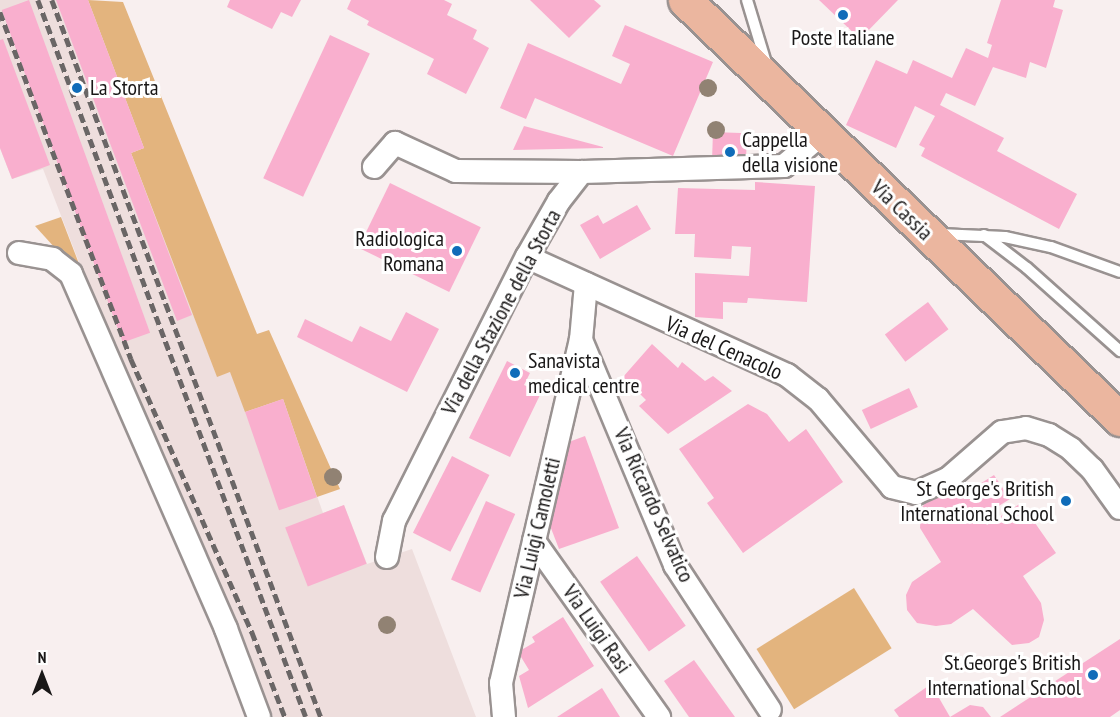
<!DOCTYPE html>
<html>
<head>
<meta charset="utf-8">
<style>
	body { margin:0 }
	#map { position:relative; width:1120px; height:717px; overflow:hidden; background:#f8efef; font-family:"PT Sans Narrow",sans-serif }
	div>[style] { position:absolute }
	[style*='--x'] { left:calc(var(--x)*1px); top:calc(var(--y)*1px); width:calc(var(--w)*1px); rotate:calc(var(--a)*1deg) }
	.built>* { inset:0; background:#eededd }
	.green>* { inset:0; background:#e3b47e; transform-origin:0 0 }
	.building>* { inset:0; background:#f9afce; transform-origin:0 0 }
	.roads { filter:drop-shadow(2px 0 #999291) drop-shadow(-2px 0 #999291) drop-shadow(0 2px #999291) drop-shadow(0 -2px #999291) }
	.lane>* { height:10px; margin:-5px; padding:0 5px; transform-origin:5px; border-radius:5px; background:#fff }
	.street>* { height:22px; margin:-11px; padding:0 11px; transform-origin:11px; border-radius:11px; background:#fff }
	.primary>* { height:33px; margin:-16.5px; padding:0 16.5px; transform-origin:16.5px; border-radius:16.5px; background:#ebb69f }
	.rail>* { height:4.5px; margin-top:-2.25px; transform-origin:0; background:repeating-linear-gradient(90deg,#6a6666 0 9px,transparent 0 13.5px) }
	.trees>* { width:18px; height:18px; margin:-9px; border-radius:50%; background:#918273 }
	.dots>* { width:16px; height:16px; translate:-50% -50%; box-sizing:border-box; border:3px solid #fff; border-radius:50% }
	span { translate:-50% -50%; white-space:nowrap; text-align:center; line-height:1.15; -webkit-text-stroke:6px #fff; paint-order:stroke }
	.poi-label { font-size:22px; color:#191717 }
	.left { translate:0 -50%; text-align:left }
	.right { translate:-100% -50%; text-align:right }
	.street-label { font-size:22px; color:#191717 }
	.north { position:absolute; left:12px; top:645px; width:60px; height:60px; -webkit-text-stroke:4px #fff; paint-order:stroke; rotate:0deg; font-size:16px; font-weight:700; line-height:24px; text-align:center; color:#191717 }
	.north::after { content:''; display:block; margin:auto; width:21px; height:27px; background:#191717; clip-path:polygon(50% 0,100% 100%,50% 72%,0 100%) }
</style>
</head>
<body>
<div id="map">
	<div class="built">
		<i style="clip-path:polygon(0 0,88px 0,144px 148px,131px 153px,217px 376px,230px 372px,283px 399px,323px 513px,344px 505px,367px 564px,412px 549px,476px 717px,273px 717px,247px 647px,113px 350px,43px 169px,12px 179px,0 148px)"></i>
	</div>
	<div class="green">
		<i style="clip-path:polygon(88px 0,123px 2px,257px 334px,269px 330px,340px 489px,317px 497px,283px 399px,245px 412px,230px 372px,217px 377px,131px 153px,144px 148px)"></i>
		<i style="clip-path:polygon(61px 217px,86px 282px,35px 226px)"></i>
		<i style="left:854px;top:588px;width:71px;height:115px;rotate:58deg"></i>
	</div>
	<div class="building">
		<i style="left:29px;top:0;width:354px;height:29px;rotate:70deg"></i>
		<i style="clip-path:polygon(56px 0,88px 0,144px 148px,131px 153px,192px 315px,177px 321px)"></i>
		<i style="clip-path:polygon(230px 0,301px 0,292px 17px,281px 12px,272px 29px,227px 7px)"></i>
		<i style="clip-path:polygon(351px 0,444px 0,452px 4px,447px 15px,477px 30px,473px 39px,489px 48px,466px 94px,427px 74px,434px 59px,367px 25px,369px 21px,347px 9px)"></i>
		<i style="clip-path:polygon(530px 0,594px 0,601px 6px,569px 38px)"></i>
		<i style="clip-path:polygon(819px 0,898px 0,860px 39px)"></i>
		<i style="clip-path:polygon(1001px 0,1055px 0,1053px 7px,1063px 10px,1046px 68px,1030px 62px,1026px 78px,993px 67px,975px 106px,946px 93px,940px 105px,1004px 138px,997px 151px,1077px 194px,1059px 229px,921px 156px,925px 148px,919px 145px,935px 116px,915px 106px,896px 148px,846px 125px,876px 60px,907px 74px,913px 60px,952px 78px,966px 48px,988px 58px,992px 45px,987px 43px)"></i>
		<i style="clip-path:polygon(625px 25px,713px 62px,673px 156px,535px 98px,526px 119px,500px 108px,528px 43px,621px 84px,630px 64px,612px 56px)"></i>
		<i style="left:330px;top:35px;width:44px;height:158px;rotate:25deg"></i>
		<i style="clip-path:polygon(3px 39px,50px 165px,12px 179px,0 148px,0 40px)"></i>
		<i style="clip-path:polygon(524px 126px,603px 147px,603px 148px,513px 150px)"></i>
		<i style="left:713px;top:132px;width:34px;height:27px;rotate:2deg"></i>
		<i style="clip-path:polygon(755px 182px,815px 186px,807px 302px,748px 298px,747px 303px,723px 302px,723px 319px,695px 317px,695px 273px,749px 276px,751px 247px,732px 246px,731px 259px,694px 257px,695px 234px,675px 234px,678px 188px,755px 190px)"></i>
		<i style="left:390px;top:183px;width:101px;height:72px;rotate:26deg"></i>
		<i style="clip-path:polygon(637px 205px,651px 229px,600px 259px,580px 225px,598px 215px,603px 224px)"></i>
		<i style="left:928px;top:302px;width:34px;height:54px;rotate:53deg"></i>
		<i style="clip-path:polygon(406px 312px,439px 329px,407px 392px,297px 337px,305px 319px,352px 342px,360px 326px,391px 341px)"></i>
		<i style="clip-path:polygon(652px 344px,678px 368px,682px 362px,705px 381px,713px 376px,732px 391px,668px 434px,639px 406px,646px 400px,623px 377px)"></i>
		<i style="clip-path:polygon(507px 361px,530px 373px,524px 385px,541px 393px,510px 457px,469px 438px)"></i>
		<i style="left:909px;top:388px;width:21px;height:52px;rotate:65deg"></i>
		<i style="left:283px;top:399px;width:104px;height:40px;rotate:71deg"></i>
		<i style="clip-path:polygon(748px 404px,767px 414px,789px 442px,806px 429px,843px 482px,743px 553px,707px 503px,714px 498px,679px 449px)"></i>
		<i style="clip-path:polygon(585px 436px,619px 528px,559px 549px,549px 523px,566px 443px)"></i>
		<i style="left:452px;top:456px;width:42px;height:86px;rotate:27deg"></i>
		<i style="clip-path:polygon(994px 475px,1010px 499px,981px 517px,987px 525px,1021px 503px,1056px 553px,1023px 576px,1041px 603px,1044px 620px,1039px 637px,1029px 643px,1012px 645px,973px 609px,951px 624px,936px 626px,917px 623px,907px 610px,906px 595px,912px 582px,941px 562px,920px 528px,921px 509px,931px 494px,947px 490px,964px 494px)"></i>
		<i style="left:486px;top:501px;width:32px;height:86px;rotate:24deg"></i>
		<i style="left:344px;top:505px;width:63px;height:63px;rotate:69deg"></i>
		<i style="left:637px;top:556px;width:85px;height:45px;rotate:55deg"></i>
		<i style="clip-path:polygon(563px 617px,594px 666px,528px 708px,519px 676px,529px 670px,518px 652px,535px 642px,532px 637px)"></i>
		<i style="clip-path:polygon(1120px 639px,1120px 710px,1110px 717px,1000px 717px)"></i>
		<i style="clip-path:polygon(694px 660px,735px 717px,689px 717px,664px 681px)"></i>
		<i style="clip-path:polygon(931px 684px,950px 717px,899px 717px,894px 710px)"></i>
		<i style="clip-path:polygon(602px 688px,620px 717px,557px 717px)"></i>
		<i style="clip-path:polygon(970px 705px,983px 707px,991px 717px,950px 717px)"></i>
	</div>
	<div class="roads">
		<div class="lane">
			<i style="--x:747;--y:0;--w:66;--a:73.2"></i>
			<i style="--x:940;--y:234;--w:65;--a:2.6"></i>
			<i style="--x:1005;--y:237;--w:47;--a:12.3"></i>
			<i style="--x:1051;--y:247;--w:73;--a:19.9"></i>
			<i style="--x:984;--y:235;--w:54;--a:37.5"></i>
			<i style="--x:1027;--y:268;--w:125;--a:41.7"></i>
		</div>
		<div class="street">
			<i style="--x:374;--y:167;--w:32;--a:-49"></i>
			<i style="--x:395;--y:143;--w:67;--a:24.7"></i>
			<i style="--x:456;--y:171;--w:126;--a:0.5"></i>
			<i style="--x:19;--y:253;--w:34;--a:10"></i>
			<i style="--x:52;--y:259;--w:24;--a:38"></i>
			<i style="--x:71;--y:274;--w:387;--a:66.4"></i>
			<i style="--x:226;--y:629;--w:94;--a:69.4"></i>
			<i style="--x:527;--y:257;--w:286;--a:24.4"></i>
			<i style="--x:787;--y:375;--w:39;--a:38"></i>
			<i style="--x:818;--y:399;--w:115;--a:49.9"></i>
			<i style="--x:892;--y:487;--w:25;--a:14"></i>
			<i style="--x:916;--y:493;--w:36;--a:-24"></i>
			<i style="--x:949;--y:478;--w:70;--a:-41"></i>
			<i style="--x:1002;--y:432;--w:24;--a:-9"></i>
			<i style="--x:1026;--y:428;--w:24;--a:17"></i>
			<i style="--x:1049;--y:435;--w:26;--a:32"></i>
			<i style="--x:1071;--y:449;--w:29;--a:44"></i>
			<i style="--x:1092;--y:469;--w:48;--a:54.3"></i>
			<i style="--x:586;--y:284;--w:56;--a:95.1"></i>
			<i style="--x:581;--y:340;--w:244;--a:67.3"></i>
			<i style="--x:675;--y:565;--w:173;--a:56.8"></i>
			<i style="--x:534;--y:541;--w:216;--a:54.6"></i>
			<i style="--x:387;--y:557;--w:37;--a:-79"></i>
			<i style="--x:394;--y:521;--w:296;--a:-63.3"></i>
			<i style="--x:527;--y:257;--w:64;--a:-60.3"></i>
			<i style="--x:559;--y:201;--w:37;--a:-52"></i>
			<i style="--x:582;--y:172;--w:202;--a:-1.7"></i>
			<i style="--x:784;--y:166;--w:51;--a:-40.2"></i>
			<i style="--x:504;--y:717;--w:34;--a:-95"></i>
			<i style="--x:501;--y:683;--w:352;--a:-76.9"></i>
		</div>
		<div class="primary">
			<i style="--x:685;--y:0;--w:604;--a:43.93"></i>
		</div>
	</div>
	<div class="rail">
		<i style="--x:38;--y:0;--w:765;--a:69.51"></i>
		<i style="--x:52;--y:0;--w:766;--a:69.44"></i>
		<i style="--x:0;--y:12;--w:371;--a:69.3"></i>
		<i style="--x:131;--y:359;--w:299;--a:66.1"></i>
		<i style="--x:252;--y:632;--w:91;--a:68.8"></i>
	</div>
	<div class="trees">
		<i style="left:708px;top:88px"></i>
		<i style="left:716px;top:130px"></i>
		<i style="left:333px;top:477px"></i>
		<i style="left:387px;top:625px"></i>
	</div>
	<div class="dots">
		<i style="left:843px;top:15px;background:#106cb9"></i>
		<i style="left:77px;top:88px;background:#106cb9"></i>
		<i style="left:730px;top:152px;background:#106cb9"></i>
		<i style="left:457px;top:251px;background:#106cb9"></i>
		<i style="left:515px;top:373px;background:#106cb9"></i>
		<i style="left:1066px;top:501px;background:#106cb9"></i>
		<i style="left:1093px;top:675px;background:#106cb9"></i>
	</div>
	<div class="poi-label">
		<span style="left:843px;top:38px">Poste Italiane</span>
		<span class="left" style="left:90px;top:88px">La Storta</span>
		<span class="left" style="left:742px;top:152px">Cappella<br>della visione</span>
		<span class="right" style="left:444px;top:251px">Radiologica<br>Romana</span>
		<span class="left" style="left:528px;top:373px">Sanavista<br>medical centre</span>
		<span class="right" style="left:1054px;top:501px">St George's British<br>International School</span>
		<span class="right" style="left:1081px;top:675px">St.George's British<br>International School</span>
	</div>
	<div class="street-label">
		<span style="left:902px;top:210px;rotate:44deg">Via Cassia</span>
		<span style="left:501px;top:312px;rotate:-62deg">Via della Stazione della Storta</span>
		<span style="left:724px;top:348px;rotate:24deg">Via del Cenacolo</span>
		<span style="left:654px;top:505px;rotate:66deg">Via Riccardo Selvatico</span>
		<span style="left:537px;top:528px;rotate:-77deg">Via Luigi Camoletti</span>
		<span style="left:597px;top:629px;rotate:55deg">Via Luigi Rasi</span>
	</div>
	<div class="north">N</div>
</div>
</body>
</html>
